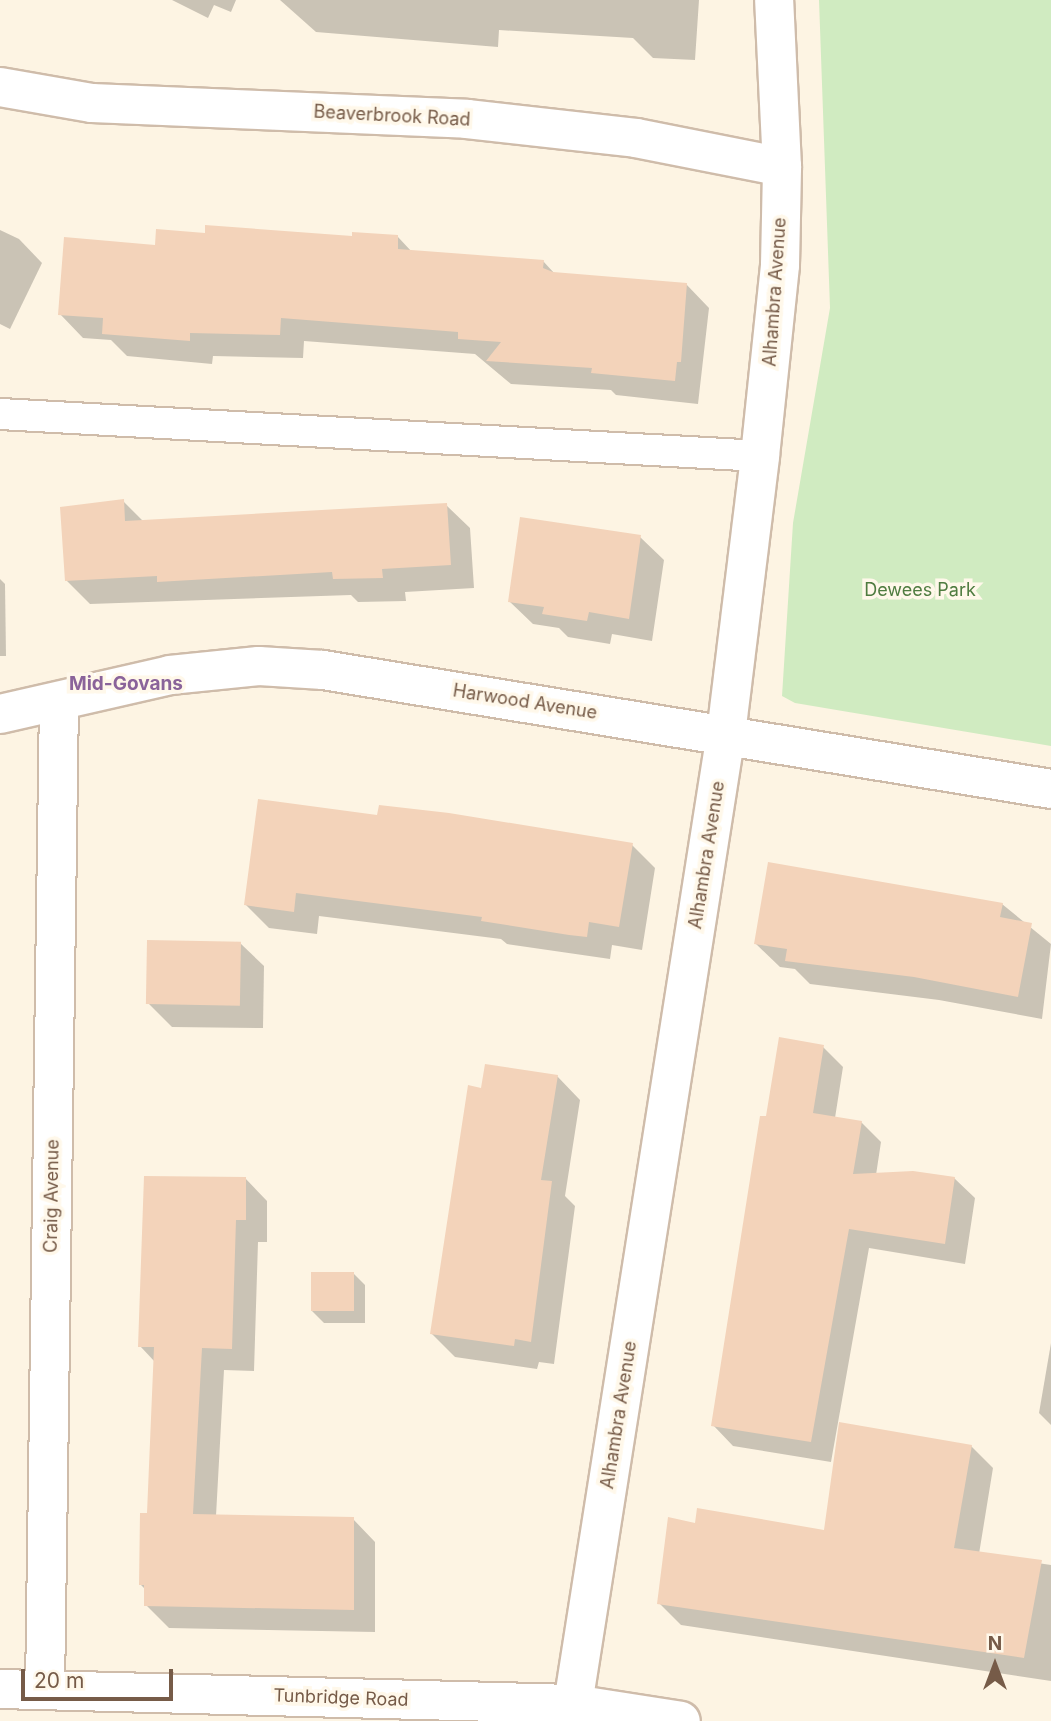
<!DOCTYPE html>
<html>
<head>
<meta charset="utf-8">
<style>
	body { margin:0 }
	#map { position:relative; width:1051px; height:1721px; overflow:hidden; background:#fdf4e3; font-family:Inter,sans-serif }
	div>[style] { position:absolute }
	[style*='--x'] { left:calc(var(--x)*1px); top:calc(var(--y)*1px); width:calc(var(--w)*1px); rotate:calc(var(--a)*1deg) }
	.green>* { inset:0; background:#d0ebc1 }
	.shadow>* { inset:0; background:#0003 }
	.building>* { inset:0; background:#f3d3ba; transform-origin:0 0 }
	.roads { filter:drop-shadow(2px 0 #cfbcaa) drop-shadow(-2px 0 #cfbcaa) drop-shadow(0 2px #cfbcaa) drop-shadow(0 -2px #cfbcaa) }
	.service>* { height:30px; margin:-15px; padding:0 15px; transform-origin:15px; border-radius:15px; background:#fff }
	.minor>* { height:38px; margin:-19px; padding:0 19px; transform-origin:19px; border-radius:19px; background:#fff }
	span { translate:-50% -50%; white-space:nowrap; text-align:center; line-height:1.15; -webkit-text-stroke:7px #fff8ea; paint-order:stroke }
	.street-label { font-size:18px; color:#765b48 }
	.park-label { font-size:18px; color:#4f7c40 }
	.neighbourhood-label { font-size:19px; color:#8a639a; font-weight:700 }
	.north { position:absolute; left:960px; top:1630px; width:70px; height:70px; -webkit-text-stroke:5px #fff8ea; paint-order:stroke; rotate:0deg; font-size:19px; font-weight:700; line-height:28px; text-align:center; color:#765b48 }
	.north::after { content:''; display:block; margin:auto; width:24px; height:32px; background:#765b48; clip-path:polygon(50% 0,100% 100%,50% 72%,0 100%) }
	.scale { position:absolute; left:21px; top:1669px; width:152px; height:32px; box-sizing:border-box; border:4px solid #765b48; border-top:0; padding-left:9px; font-size:21px; line-height:24px; white-space:nowrap; color:#765b48; -webkit-text-stroke:5px #fff8ea; paint-order:stroke }
</style>
</head>
<body>
<div id="map">
	<div class="green">
		<i style="clip-path:polygon(819px 0,1051px 0,1051px 746px,795px 703px,782px 696px,793px 523px,830px 308px)"></i>
	</div>
	<div class="shadow">
		<i style="clip-path:polygon(172px 0,236px 0,231px 12px,214px 5px,208px 18px)"></i>
		<i style="clip-path:polygon(280px 0,699px 0,695px 60px,653px 58px,633px 38px,499px 30px,498px 47px,316px 32px)"></i>
		<i style="clip-path:polygon(0 230px,19px 239px,42px 263px,10px 329px,0 324px)"></i>
		<i style="clip-path:polygon(206px 234px,398px 237px,412px 252px,543px 261px,555px 274px,686px 284px,709px 308px,698px 404px,616px 395px,611px 390px,511px 384px,475px 354px,304px 341px,303px 358px,213px 356px,212px 364px,127px 356px,111px 340px,83px 338px,60px 314px,156px 246px)"></i>
		<i style="clip-path:polygon(123px 501px,144px 522px,446px 505px,470px 528px,474px 588px,405px 592px,406px 601px,358px 602px,351px 595px,90px 604px,66px 580px)"></i>
		<i style="clip-path:polygon(640px 537px,664px 560px,652px 641px,612px 634px,610px 644px,568px 637px,559px 628px,533px 624px,509px 601px)"></i>
		<i style="clip-path:polygon(0 579px,5px 584px,6px 656px,0 656px)"></i>
		<i style="clip-path:polygon(379px 817px,632px 845px,655px 868px,642px 950px,612px 945px,610px 959px,507px 944px,501px 939px,319px 916px,317px 934px,269px 928px,246px 905px)"></i>
		<i style="clip-path:polygon(1002px 904px,1051px 944px,1042px 1019px,939px 1000px,810px 984px,795px 969px,780px 967px,756px 944px)"></i>
		<i style="clip-path:polygon(240px 943px,264px 966px,263px 1028px,172px 1027px,149px 1004px)"></i>
		<i style="clip-path:polygon(823px 1047px,843px 1067px,835px 1118px,861px 1122px,881px 1142px,876px 1175px,954px 1178px,975px 1198px,965px 1264px,869px 1248px,831px 1462px,733px 1446px,713px 1425px,767px 1118px)"></i>
		<i style="clip-path:polygon(557px 1076px,580px 1100px,565px 1196px,575px 1206px,554px 1364px,539px 1362px,537px 1369px,455px 1357px,431px 1333px,483px 1090px)"></i>
		<i style="clip-path:polygon(245px 1178px,267px 1201px,267px 1242px,258px 1242px,254px 1371px,224px 1370px,216px 1516px,353px 1519px,375px 1542px,375px 1632px,169px 1628px,146px 1605px,146px 1590px,141px 1585px,149px 1515px,155px 1362px,140px 1346px)"></i>
		<i style="clip-path:polygon(353px 1273px,365px 1285px,365px 1323px,324px 1323px,312px 1311px)"></i>
		<i style="clip-path:polygon(1051px 1343px,1051px 1425px,1039px 1413px)"></i>
		<i style="clip-path:polygon(971px 1446px,993px 1468px,979px 1554px,1051px 1565px,1051px 1681px,681px 1625px,659px 1603px,696px 1525px,825px 1532px)"></i>
	</div>
	<div class="building">
		<i style="clip-path:polygon(205px 225px,352px 236px,352px 232px,398px 235px,398px 249px,544px 260px,543px 268px,553px 272px,687px 283px,681px 362px,677px 362px,675px 381px,591px 373px,592px 368px,486px 361px,501px 342px,458px 339px,458px 332px,281px 318px,280px 335px,190px 333px,190px 341px,102px 334px,103px 318px,58px 315px,64px 237px,155px 245px,156px 229px,205px 233px)"></i>
		<i style="clip-path:polygon(124px 499px,125px 521px,447px 503px,451px 565px,382px 569px,383px 578px,333px 579px,332px 572px,157px 582px,157px 576px,65px 581px,60px 507px)"></i>
		<i style="clip-path:polygon(520px 517px,641px 535px,629px 619px,589px 612px,587px 621px,542px 614px,544px 607px,508px 602px)"></i>
		<i style="clip-path:polygon(258px 799px,377px 815px,379px 805px,449px 813px,633px 843px,619px 927px,589px 922px,587px 937px,569px 935px,481px 921px,482px 917px,296px 893px,294px 912px,244px 905px)"></i>
		<i style="clip-path:polygon(768px 862px,1003px 903px,1000px 917px,1032px 923px,1018px 997px,914px 977px,785px 961px,787px 949px,754px 944px)"></i>
		<i style="left:147px;top:940px;width:94px;height:64px;rotate:1deg"></i>
		<i style="clip-path:polygon(779px 1037px,824px 1045px,813px 1113px,862px 1121px,853px 1174px,913px 1171px,955px 1177px,945px 1244px,849px 1229px,811px 1442px,711px 1426px,760px 1116px,766px 1116px)"></i>
		<i style="clip-path:polygon(485px 1064px,558px 1075px,541px 1180px,552px 1181px,531px 1342px,515px 1339px,514px 1346px,430px 1334px,468px 1085px,481px 1088px)"></i>
		<i style="clip-path:polygon(144px 1176px,246px 1177px,246px 1220px,236px 1220px,232px 1349px,202px 1348px,193px 1514px,354px 1517px,354px 1610px,144px 1606px,144px 1585px,139px 1585px,140px 1513px,147px 1513px,154px 1347px,138px 1347px)"></i>
		<i style="left:311px;top:1272px;width:43px;height:39px"></i>
		<i style="clip-path:polygon(839px 1422px,972px 1445px,954px 1548px,1042px 1560px,1024px 1658px,657px 1604px,668px 1517px,695px 1523px,697px 1508px,824px 1530px)"></i>
	</div>
	<div class="roads">
		<div class="service">
			<i style="--x:0;--y:414;--w:761;--a:3.16"></i>
		</div>
		<div class="minor">
			<i style="--x:0;--y:87;--w:93;--a:9.9"></i>
			<i style="--x:92;--y:103;--w:375;--a:2.4"></i>
			<i style="--x:467;--y:119;--w:170;--a:6.4"></i>
			<i style="--x:636;--y:138;--w:149;--a:11.2"></i>
			<i style="--x:0;--y:714;--w:174;--a:-12.9"></i>
			<i style="--x:170;--y:675;--w:89;--a:-5.8"></i>
			<i style="--x:259;--y:666;--w:64;--a:3.6"></i>
			<i style="--x:323;--y:670;--w:738;--a:9.28"></i>
			<i style="--x:0;--y:1689;--w:573;--a:1.5"></i>
			<i style="--x:573;--y:1704;--w:109;--a:8.9"></i>
			<i style="--x:45;--y:1690;--w:988;--a:-89.19"></i>
			<i style="--x:573;--y:1704;--w:982;--a:-81.04"></i>
			<i style="--x:726;--y:734;--w:280;--a:-83"></i>
			<i style="--x:760;--y:456;--w:192;--a:-84"></i>
			<i style="--x:780;--y:265;--w:98;--a:-88.8"></i>
			<i style="--x:782;--y:167;--w:167;--a:-92.7"></i>
		</div>
	</div>
	<div class="street-label">
		<span style="left:392px;top:116px;rotate:3deg">Beaverbrook Road</span>
		<span style="left:775px;top:292px;rotate:-86deg">Alhambra Avenue</span>
		<span style="left:525px;top:702px;rotate:9deg">Harwood Avenue</span>
		<span style="left:707px;top:855px;rotate:-81deg">Alhambra Avenue</span>
		<span style="left:52px;top:1196px;rotate:-89deg">Craig Avenue</span>
		<span style="left:619px;top:1415px;rotate:-81deg">Alhambra Avenue</span>
		<span style="left:341px;top:1698px;rotate:2deg">Tunbridge Road</span>
	</div>
	<div class="park-label">
		<span style="left:920px;top:590px">Dewees Park</span>
	</div>
	<div class="neighbourhood-label">
		<span style="left:126px;top:684px">Mid-Govans</span>
	</div>
	<div class="north">N</div>
	<div class="scale">20 m</div>
</div>
</body>
</html>
